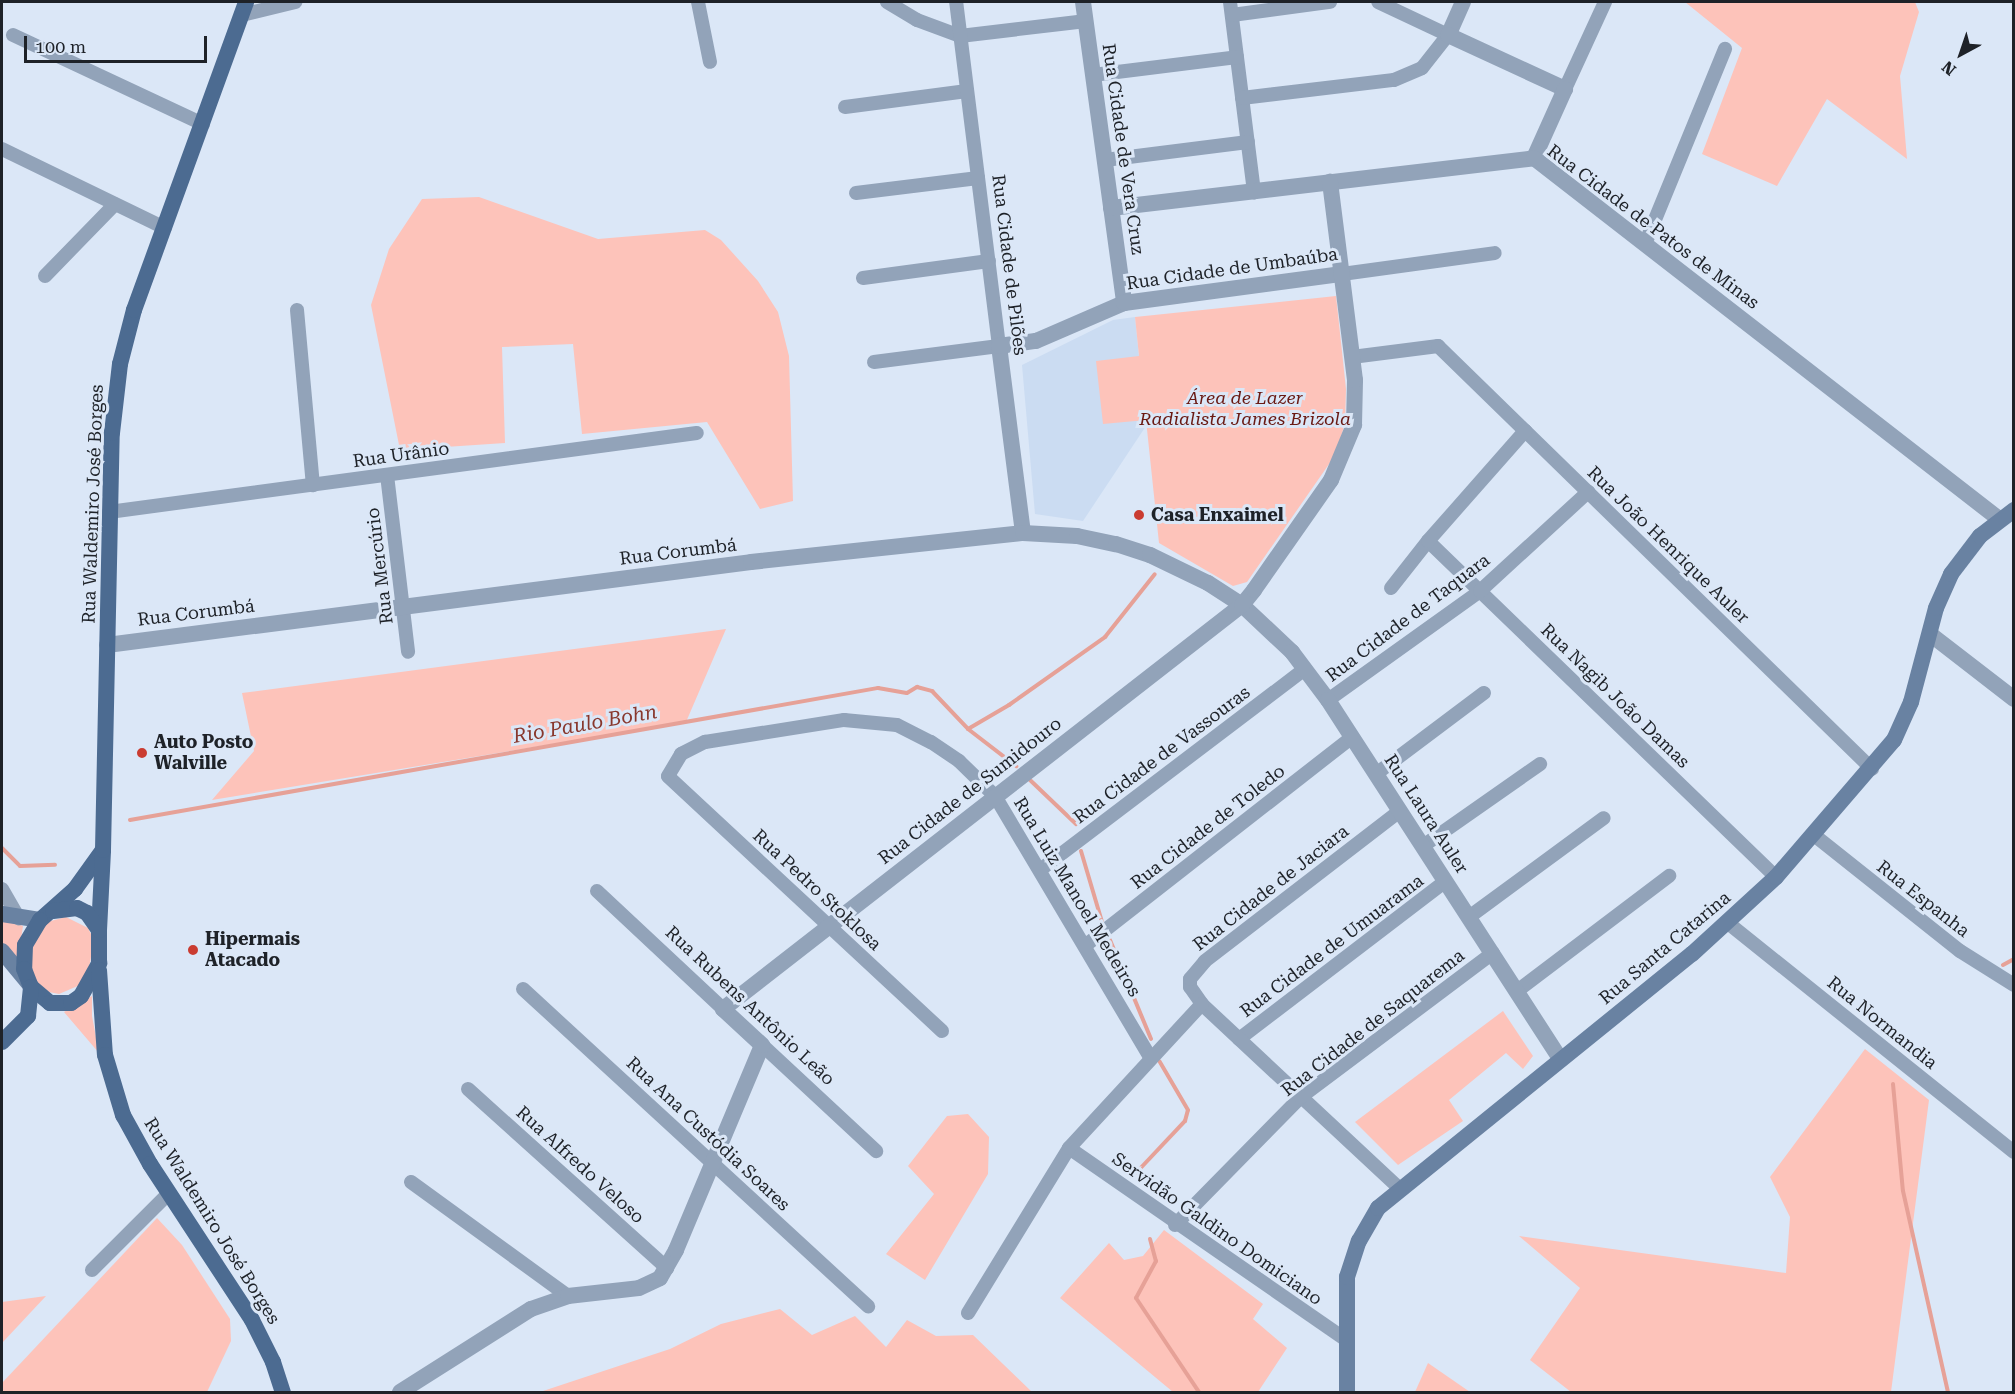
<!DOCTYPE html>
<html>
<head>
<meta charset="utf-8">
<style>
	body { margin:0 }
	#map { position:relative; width:2015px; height:1394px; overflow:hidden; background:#dbe7f7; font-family:"Roboto Serif",serif }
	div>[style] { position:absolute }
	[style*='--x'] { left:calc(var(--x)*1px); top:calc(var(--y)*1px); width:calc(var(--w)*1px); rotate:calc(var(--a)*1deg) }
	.built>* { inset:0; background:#cbdcf2 }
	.green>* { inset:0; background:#fdc3ba }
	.stream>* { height:4px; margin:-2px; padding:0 2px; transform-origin:2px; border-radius:2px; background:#e6a197 }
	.minor>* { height:14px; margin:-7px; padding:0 7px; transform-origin:7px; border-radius:7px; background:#92a3b9 }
	.tertiary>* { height:16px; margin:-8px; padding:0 8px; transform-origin:8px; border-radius:8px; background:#92a3b9 }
	.secondary>* { height:16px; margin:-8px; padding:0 8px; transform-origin:8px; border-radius:8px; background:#6982a2 }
	.primary>* { height:16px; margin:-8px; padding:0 8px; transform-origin:8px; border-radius:8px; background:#4c6b91 }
	.dots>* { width:16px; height:16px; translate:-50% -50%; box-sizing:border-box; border:3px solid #dbe7f7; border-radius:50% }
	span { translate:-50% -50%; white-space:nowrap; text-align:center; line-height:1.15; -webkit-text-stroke:6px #dbe7f7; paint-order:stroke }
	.street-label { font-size:18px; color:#1e2228 }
	.park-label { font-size:18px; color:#691913; font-style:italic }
	.poi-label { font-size:18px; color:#1e2228; font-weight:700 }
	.left { translate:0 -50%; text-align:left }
	.water-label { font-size:20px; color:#88372d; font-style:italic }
	.frame { position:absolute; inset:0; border:3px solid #1e2228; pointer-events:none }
	.north { position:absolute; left:1931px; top:24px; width:60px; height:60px; -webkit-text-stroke:4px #dbe7f7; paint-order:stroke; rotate:220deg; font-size:16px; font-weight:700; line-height:24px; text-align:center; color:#1e2228 }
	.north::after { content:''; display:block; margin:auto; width:21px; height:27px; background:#1e2228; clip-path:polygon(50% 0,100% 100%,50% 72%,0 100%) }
	.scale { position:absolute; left:24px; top:36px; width:183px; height:27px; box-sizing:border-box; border:3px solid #1e2228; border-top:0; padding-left:8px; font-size:18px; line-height:21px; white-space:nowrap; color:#1e2228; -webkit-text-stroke:4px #dbe7f7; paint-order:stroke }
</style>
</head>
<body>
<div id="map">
	<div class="built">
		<i style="clip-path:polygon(1135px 317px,1146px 426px,1083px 521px,1035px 514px,1022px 365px,1113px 320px)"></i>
	</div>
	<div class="green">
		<i style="clip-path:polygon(1685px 2px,1915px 2px,1919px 12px,1900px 76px,1907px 159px,1827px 99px,1777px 186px,1702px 154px,1742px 48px)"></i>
		<i style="clip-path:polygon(479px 197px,598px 239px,705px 230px,721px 240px,758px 281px,778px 312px,789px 356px,793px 501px,760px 509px,707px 422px,582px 434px,573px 344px,502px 347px,505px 443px,400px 450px,371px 305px,389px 249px,422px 199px)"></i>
		<i style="clip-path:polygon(1336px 296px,1346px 389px,1345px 423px,1336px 454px,1247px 582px,1233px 586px,1159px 543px,1146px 420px,1103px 424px,1096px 361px,1139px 356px,1135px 317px)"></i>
		<i style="clip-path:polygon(726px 629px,686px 722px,212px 800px,254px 751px,242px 693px)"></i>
		<i style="clip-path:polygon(66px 917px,88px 928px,94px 940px,88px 974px,80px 985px,59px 994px,49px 992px,32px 978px,32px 948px,47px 922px)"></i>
		<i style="clip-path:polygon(2px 918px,23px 926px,17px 964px,2px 945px)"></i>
		<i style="clip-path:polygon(92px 996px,92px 1016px,99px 1053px,64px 1012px)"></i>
		<i style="clip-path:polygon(1503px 1011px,1533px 1056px,1523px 1069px,1506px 1053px,1449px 1100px,1463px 1121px,1398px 1165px,1355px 1122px)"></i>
		<i style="clip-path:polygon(1865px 1049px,1929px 1100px,1891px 1392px,1571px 1392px,1530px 1360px,1580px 1288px,1519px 1236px,1786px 1273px,1790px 1217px,1770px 1177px)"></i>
		<i style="clip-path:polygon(968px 1114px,989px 1137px,988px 1174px,925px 1280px,886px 1254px,934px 1194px,908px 1166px,947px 1116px)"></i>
		<i style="clip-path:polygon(157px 1218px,182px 1245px,230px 1319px,231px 1341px,207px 1392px,2px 1392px,2px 1383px)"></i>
		<i style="clip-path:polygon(1164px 1230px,1263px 1304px,1253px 1319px,1287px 1348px,1258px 1392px,1173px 1392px,1060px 1298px,1109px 1243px,1124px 1260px,1143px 1256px)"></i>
		<i style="clip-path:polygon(46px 1296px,2px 1343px,2px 1302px)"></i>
		<i style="clip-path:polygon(780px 1309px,812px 1335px,855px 1316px,886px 1347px,907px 1320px,936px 1336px,973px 1335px,1032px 1392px,540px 1392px,670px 1349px,721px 1324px)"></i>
		<i style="clip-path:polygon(1428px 1363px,1470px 1392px,1415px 1392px)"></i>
	</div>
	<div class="stream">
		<i style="--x:968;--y:729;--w:48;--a:-30.3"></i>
		<i style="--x:1009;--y:705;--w:118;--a:-35.3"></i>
		<i style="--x:1105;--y:637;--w:80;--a:-51.6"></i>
		<i style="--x:1030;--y:780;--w:64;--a:43.7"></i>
		<i style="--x:130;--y:820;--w:760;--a:-10.01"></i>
		<i style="--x:878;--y:688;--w:29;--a:10"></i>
		<i style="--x:907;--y:693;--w:12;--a:-31"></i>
		<i style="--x:917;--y:687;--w:16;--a:15"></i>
		<i style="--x:932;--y:691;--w:52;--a:46.5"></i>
		<i style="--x:968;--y:729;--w:61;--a:37.6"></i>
		<i style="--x:2;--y:848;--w:25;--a:45"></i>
		<i style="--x:20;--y:866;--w:35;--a:-2"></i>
		<i style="--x:1081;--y:851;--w:74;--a:73.5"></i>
		<i style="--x:1110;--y:940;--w:107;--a:67.5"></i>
		<i style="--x:2003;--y:965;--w:13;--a:-29"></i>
		<i style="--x:1893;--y:1084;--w:107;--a:84.7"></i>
		<i style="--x:1903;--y:1191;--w:206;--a:77.4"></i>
		<i style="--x:1135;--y:1174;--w:73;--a:-46.7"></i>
		<i style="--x:1185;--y:1121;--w:11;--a:-75"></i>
		<i style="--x:1188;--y:1110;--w:56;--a:-120.3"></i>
		<i style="--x:1150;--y:1239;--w:23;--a:75"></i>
		<i style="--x:1156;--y:1261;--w:42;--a:118.4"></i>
		<i style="--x:1136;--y:1298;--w:113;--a:56.2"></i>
	</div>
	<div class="minor">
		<i style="--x:698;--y:2;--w:61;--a:78.7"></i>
		<i style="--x:887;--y:2;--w:35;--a:31"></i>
		<i style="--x:917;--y:20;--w:46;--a:20.4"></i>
		<i style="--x:960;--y:36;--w:127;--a:-6.8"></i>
		<i style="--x:1230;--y:2;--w:192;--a:82.8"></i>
		<i style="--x:242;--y:15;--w:55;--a:-13.8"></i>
		<i style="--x:1232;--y:15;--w:99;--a:-7.6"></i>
		<i style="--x:13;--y:35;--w:210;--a:25.1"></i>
		<i style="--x:1093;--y:75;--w:145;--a:-7.1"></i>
		<i style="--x:1565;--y:89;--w:96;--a:-65.3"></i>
		<i style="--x:1242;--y:98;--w:153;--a:-6.8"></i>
		<i style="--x:1394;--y:80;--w:30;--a:-23"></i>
		<i style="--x:1422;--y:68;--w:42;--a:-51.8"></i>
		<i style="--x:1448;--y:35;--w:77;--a:-154.8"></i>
		<i style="--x:845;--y:107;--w:123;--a:-7.5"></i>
		<i style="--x:2;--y:149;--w:181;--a:25.9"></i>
		<i style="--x:1105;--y:160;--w:144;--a:-7.2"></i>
		<i style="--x:856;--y:193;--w:123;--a:-7"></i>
		<i style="--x:1645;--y:244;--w:211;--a:-67.7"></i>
		<i style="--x:1342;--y:274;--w:154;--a:-7.8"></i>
		<i style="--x:45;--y:276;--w:100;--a:-45.8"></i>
		<i style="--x:863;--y:278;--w:127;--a:-7.7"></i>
		<i style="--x:297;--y:310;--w:176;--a:84.8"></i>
		<i style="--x:1352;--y:357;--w:87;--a:-7.3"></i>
		<i style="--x:1438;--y:346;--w:606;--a:44.26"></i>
		<i style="--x:874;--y:362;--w:126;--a:-7.3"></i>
		<i style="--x:999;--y:346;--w:347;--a:-97.1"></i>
		<i style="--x:387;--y:475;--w:178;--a:83.2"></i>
		<i style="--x:109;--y:512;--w:593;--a:-7.65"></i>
		<i style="--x:1428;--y:541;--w:484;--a:44"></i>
		<i style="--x:1391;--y:588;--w:60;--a:-51.8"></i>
		<i style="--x:1428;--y:541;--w:147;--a:-48.6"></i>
		<i style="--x:1328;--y:700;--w:187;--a:-35.6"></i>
		<i style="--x:1480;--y:591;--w:147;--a:-42.5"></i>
		<i style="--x:1376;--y:774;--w:135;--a:-36.9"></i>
		<i style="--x:1814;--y:835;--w:186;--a:38.5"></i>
		<i style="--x:1960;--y:951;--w:64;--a:32.2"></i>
		<i style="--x:1423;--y:846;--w:143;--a:-35"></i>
		<i style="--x:1040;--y:870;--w:333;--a:-37.2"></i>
		<i style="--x:2;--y:889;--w:34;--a:60"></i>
		<i style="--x:597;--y:891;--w:173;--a:43.1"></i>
		<i style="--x:1469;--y:917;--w:167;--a:-36.3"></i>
		<i style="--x:1728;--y:923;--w:366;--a:38.7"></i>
		<i style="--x:1086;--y:945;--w:338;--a:-38"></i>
		<i style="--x:523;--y:989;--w:469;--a:42.6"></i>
		<i style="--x:1517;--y:991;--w:191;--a:-37.1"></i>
		<i style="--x:942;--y:1031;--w:374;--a:-137.1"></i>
		<i style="--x:668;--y:776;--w:26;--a:-59"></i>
		<i style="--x:681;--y:754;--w:27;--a:-27"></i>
		<i style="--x:705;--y:742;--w:141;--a:-9"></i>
		<i style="--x:844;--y:720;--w:53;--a:5.4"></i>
		<i style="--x:897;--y:725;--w:38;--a:27"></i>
		<i style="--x:931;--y:742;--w:34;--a:34"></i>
		<i style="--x:959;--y:761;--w:50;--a:44.2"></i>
		<i style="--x:995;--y:796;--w:304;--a:59.3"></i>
		<i style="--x:1239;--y:1039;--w:260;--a:-37.4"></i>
		<i style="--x:762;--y:1045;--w:156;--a:42.9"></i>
		<i style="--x:468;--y:1089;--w:268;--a:42"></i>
		<i style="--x:1069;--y:1148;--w:336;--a:34.7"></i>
		<i style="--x:411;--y:1182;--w:194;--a:36"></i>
		<i style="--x:1399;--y:1188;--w:270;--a:-137"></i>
		<i style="--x:1202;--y:1004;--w:21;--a:-125"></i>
		<i style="--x:1190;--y:987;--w:8;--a:-90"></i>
		<i style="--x:1190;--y:979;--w:23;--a:-50"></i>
		<i style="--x:1205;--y:961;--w:246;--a:-37.6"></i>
		<i style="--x:1175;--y:1225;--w:180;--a:-45.5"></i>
		<i style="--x:1301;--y:1097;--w:240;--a:-36.9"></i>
		<i style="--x:92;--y:1270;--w:109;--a:-45"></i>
		<i style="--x:968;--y:1313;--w:193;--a:-58.5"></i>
		<i style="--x:1069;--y:1148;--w:196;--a:-47.3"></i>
	</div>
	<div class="tertiary">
		<i style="--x:1083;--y:2;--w:304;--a:82.2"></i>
		<i style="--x:1463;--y:2;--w:36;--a:114"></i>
		<i style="--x:1448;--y:35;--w:129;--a:24.8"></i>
		<i style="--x:1565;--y:89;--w:76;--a:114.2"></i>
		<i style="--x:1111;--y:208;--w:426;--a:-6.7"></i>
		<i style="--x:1534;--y:158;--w:589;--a:37.82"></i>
		<i style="--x:1023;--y:533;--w:189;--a:-97.3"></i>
		<i style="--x:999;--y:346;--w:37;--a:-8"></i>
		<i style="--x:1036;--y:341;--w:96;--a:-23.4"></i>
		<i style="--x:1124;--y:303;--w:220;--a:-7.6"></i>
		<i style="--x:1930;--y:634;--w:106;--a:37.7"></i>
		<i style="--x:107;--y:645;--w:649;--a:-7.34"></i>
		<i style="--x:751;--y:562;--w:274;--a:-6.1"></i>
		<i style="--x:1023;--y:533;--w:54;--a:3.2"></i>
		<i style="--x:1077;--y:536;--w:40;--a:12"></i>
		<i style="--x:1116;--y:544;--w:36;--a:18"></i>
		<i style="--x:1150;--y:555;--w:64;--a:25.8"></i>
		<i style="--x:1208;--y:583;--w:40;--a:32.9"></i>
		<i style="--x:1242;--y:605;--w:69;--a:43.2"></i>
		<i style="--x:1292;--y:652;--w:60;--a:53.1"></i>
		<i style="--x:1328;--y:700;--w:427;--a:57.1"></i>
		<i style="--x:400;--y:1392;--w:155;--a:-32.4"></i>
		<i style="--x:531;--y:1309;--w:39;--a:-19"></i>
		<i style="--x:568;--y:1296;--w:71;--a:-6.4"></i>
		<i style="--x:639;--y:1288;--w:23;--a:-25"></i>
		<i style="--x:660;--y:1278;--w:32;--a:-60"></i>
		<i style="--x:676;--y:1250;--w:222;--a:-67.2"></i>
		<i style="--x:762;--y:1045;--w:53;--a:-137.3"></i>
		<i style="--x:723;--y:1009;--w:658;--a:-37.9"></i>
		<i style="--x:1242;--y:605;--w:19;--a:-51"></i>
		<i style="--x:1254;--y:590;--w:134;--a:-55"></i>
		<i style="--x:1331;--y:480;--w:60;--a:-67.3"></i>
		<i style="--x:1354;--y:425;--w:45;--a:-88.7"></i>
		<i style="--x:1355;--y:380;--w:200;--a:-97.2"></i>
	</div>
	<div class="secondary">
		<i style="--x:2;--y:914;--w:38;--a:9"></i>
		<i style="--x:2;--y:951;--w:44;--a:50.5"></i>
		<i style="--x:1347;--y:1392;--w:115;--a:-90"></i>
		<i style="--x:1347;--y:1277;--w:38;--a:-72"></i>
		<i style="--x:1359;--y:1241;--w:38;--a:-60"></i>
		<i style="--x:1378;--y:1208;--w:404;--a:-39"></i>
		<i style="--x:1692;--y:954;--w:114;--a:-42.5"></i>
		<i style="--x:1776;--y:877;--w:181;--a:-49.3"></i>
		<i style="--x:1894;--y:740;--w:42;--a:-65.9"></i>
		<i style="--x:1911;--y:702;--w:97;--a:-75.1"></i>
		<i style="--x:1936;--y:608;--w:37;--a:-66"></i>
		<i style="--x:1951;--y:574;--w:48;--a:-52.7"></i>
		<i style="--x:1980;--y:536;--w:43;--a:-37.4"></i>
	</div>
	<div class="primary">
		<i style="--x:103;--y:850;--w:48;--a:125.7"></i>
		<i style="--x:75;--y:889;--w:47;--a:138.5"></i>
		<i style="--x:40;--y:920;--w:29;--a:121"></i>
		<i style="--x:25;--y:945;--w:24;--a:92"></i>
		<i style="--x:24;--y:969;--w:19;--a:69"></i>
		<i style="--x:31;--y:987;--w:25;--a:40"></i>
		<i style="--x:50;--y:1003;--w:21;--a:0"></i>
		<i style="--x:71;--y:1003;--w:12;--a:-35"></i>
		<i style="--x:81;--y:996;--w:38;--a:-61"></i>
		<i style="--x:99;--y:963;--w:33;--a:-90"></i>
		<i style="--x:99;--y:930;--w:80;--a:-87.1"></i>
		<i style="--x:103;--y:850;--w:417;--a:-88.8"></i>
		<i style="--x:112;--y:433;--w:69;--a:-83.4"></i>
		<i style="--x:120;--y:364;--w:56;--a:-75.5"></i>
		<i style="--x:134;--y:310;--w:328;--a:-70"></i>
		<i style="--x:53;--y:911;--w:24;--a:-7"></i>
		<i style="--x:77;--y:908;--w:11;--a:27"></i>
		<i style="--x:87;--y:913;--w:21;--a:55"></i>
		<i style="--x:99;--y:970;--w:85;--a:86"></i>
		<i style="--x:105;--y:1055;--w:63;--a:73.3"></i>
		<i style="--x:123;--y:1115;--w:56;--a:61.1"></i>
		<i style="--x:150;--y:1164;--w:186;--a:56.8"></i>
		<i style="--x:252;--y:1320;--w:47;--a:63.4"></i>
		<i style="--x:273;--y:1362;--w:32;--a:72"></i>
		<i style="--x:2;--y:1042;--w:37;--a:-45"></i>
		<i style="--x:28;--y:1016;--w:29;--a:-84"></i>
	</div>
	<div class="dots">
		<i style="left:1139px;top:515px;background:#ca3c31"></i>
		<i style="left:142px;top:753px;background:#ca3c31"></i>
		<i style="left:193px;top:950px;background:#ca3c31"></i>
	</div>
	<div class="street-label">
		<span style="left:1123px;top:149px;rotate:82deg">Rua Cidade de Vera Cruz</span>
		<span style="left:1653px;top:227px;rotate:37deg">Rua Cidade de Patos de Minas</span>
		<span style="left:1009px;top:265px;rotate:83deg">Rua Cidade de Pilões</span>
		<span style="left:1232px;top:269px;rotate:-8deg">Rua Cidade de Umbaúba</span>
		<span style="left:401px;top:455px;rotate:-8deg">Rua Urânio</span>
		<span style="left:93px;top:504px;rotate:-88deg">Rua Waldemiro José Borges</span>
		<span style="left:1668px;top:545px;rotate:44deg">Rua João Henrique Auler</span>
		<span style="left:678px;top:552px;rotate:-7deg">Rua Corumbá</span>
		<span style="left:380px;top:566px;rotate:-97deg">Rua Mercúrio</span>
		<span style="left:196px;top:613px;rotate:-7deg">Rua Corumbá</span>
		<span style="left:1408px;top:618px;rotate:-37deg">Rua Cidade de Taquara</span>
		<span style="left:1615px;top:696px;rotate:44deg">Rua Nagib João Damas</span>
		<span style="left:1162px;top:755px;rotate:-37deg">Rua Cidade de Vassouras</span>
		<span style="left:970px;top:791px;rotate:-38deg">Rua Cidade de Sumidouro</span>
		<span style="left:1426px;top:814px;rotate:57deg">Rua Laura Auler</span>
		<span style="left:1208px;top:827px;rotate:-38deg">Rua Cidade de Toledo</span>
		<span style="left:1271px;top:888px;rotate:-38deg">Rua Cidade de Jaciara</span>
		<span style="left:817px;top:890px;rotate:43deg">Rua Pedro Stoklosa</span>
		<span style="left:1077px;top:897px;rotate:59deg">Rua Luiz Manoel Medeiros</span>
		<span style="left:1923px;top:899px;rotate:38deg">Rua Espanha</span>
		<span style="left:1332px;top:946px;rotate:-37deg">Rua Cidade de Umuarama</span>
		<span style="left:1665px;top:948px;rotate:-40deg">Rua Santa Catarina</span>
		<span style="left:750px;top:1006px;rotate:43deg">Rua Rubens Antônio Leão</span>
		<span style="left:1373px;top:1023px;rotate:-38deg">Rua Cidade de Saquarema</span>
		<span style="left:1882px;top:1023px;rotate:39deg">Rua Normandia</span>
		<span style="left:708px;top:1134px;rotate:43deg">Rua Ana Custódia Soares</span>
		<span style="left:580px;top:1165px;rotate:42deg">Rua Alfredo Veloso</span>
		<span style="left:212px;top:1221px;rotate:58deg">Rua Waldemiro José Borges</span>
		<span style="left:1217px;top:1229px;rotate:35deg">Servidão Galdino Domiciano</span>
	</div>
	<div class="park-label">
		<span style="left:1245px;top:409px">Área de Lazer<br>Radialista James Brizola</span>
	</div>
	<div class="poi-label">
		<span class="left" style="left:1151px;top:515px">Casa Enxaimel</span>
		<span class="left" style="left:154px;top:753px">Auto Posto<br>Walville</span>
		<span class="left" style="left:205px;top:950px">Hipermais<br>Atacado</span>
	</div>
	<div class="water-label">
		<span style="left:585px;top:724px;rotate:-10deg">Rio Paulo Bohn</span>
	</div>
	<div class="frame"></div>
	<div class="north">N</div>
	<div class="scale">100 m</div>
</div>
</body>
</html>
